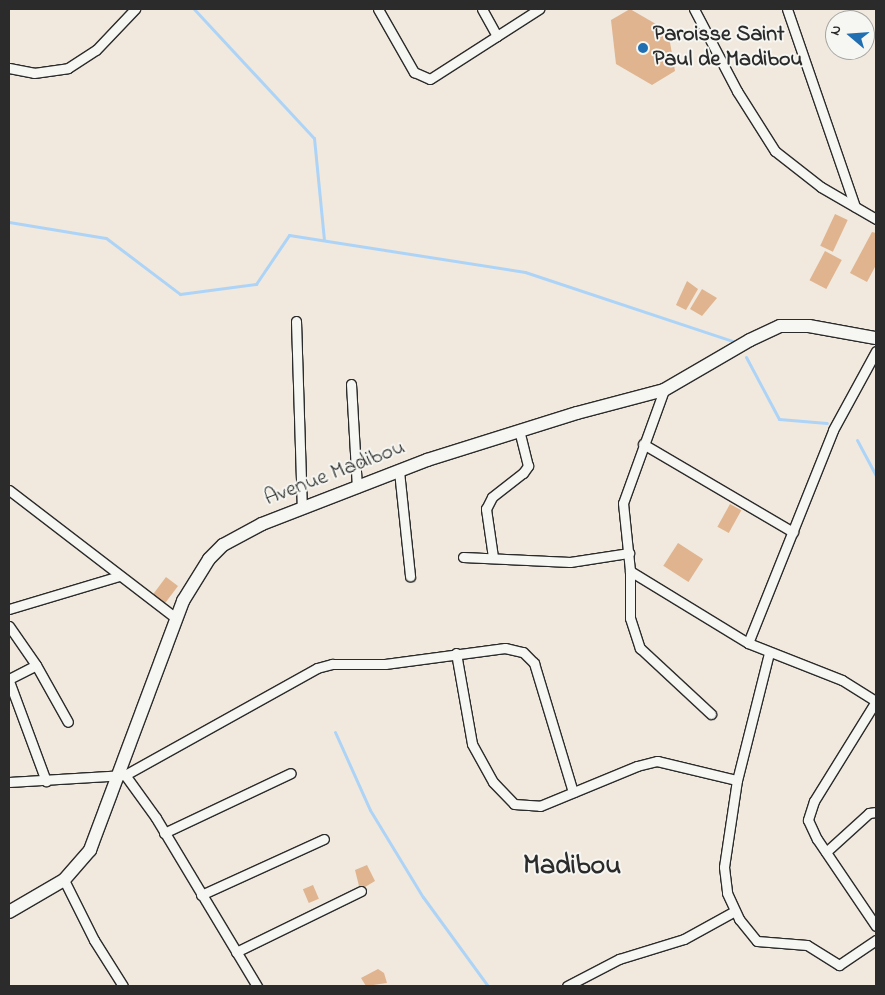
<!DOCTYPE html>
<html>
<head>
<meta charset="utf-8">
<style>
	body { margin:0 }
	#map { position:relative; width:885px; height:995px; overflow:hidden; background:#f1e9de; font-family:"Indie Flower",sans-serif }
	div>[style] { position:absolute }
	[style*='--x'] { left:calc(var(--x)*1px); top:calc(var(--y)*1px); width:calc(var(--w)*1px); rotate:calc(var(--a)*1deg) }
	.stream>* { height:3px; margin:-1.5px; padding:0 1.5px; transform-origin:1.5px; border-radius:1.5px; background:#add4f7 }
	.building>* { inset:0; background:#dfb48f; transform-origin:0 0 }
	.roads { filter:drop-shadow(1px 0 #2b2b2b) drop-shadow(-1px 0 #2b2b2b) drop-shadow(0 1px #2b2b2b) drop-shadow(0 -1px #2b2b2b) }
	.street>* { height:9px; margin:-4.5px; padding:0 4.5px; transform-origin:4.5px; border-radius:4.5px; background:#f6f6f2 }
	.secondary>* { height:12px; margin:-6px; padding:0 6px; transform-origin:6px; border-radius:6px; background:#f6f6f2 }
	.dots>* { width:14px; height:14px; translate:-50% -50%; box-sizing:border-box; border:2px solid #f6f6f2; border-radius:50% }
	span { translate:-50% -50%; white-space:nowrap; text-align:center; line-height:1.15; -webkit-text-stroke:4px #f6f6f2; paint-order:stroke }
	.poi-label { font-size:22px; color:#2b2b2b; font-weight:700 }
	.left { translate:0 -50%; text-align:left }
	.street-label { font-size:22px; color:#2b2b2b }
	.district-label { font-size:28px; color:#2b2b2b; font-weight:700 }
	.frame { position:absolute; inset:0; border:10px solid #2b2b2b; pointer-events:none }
	.north { position:absolute; left:825px; top:10px; width:50px; height:50px; box-sizing:border-box; background:#f6f6f2; border:1px solid #a5a5a2; border-radius:50%; rotate:288deg; font-size:14px; font-weight:700; line-height:20px; text-align:center; color:#2b2b2b }
	.north::after { content:''; display:block; margin:auto; width:18px; height:22px; background:#1f6fb2; clip-path:polygon(50% 0,100% 100%,50% 72%,0 100%) }
</style>
</head>
<body>
<div id="map">
	<div class="stream">
		<i style="--x:194;--y:9;--w:176;--a:47.1"></i>
		<i style="--x:314;--y:138;--w:102;--a:84.4"></i>
		<i style="--x:9;--y:222;--w:98;--a:9.4"></i>
		<i style="--x:106;--y:238;--w:93;--a:37.1"></i>
		<i style="--x:180;--y:294;--w:77;--a:-7.5"></i>
		<i style="--x:256;--y:284;--w:59;--a:-56"></i>
		<i style="--x:289;--y:235;--w:239;--a:8.9"></i>
		<i style="--x:525;--y:272;--w:219;--a:18.4"></i>
		<i style="--x:746;--y:357;--w:70;--a:62"></i>
		<i style="--x:779;--y:419;--w:48;--a:4.8"></i>
		<i style="--x:857;--y:440;--w:40;--a:62"></i>
		<i style="--x:335;--y:732;--w:85;--a:65.8"></i>
		<i style="--x:370;--y:810;--w:102;--a:58.7"></i>
		<i style="--x:423;--y:897;--w:110;--a:53.9"></i>
	</div>
	<div class="building">
		<i style="clip-path:polygon(630px 9px,668px 31px,675px 71px,652px 85px,616px 64px,611px 20px)"></i>
		<i style="left:835px;top:214px;width:14px;height:35px;rotate:25deg"></i>
		<i style="clip-path:polygon(872px 232px,876px 233px,876px 265px,867px 282px,850px 273px)"></i>
		<i style="left:825px;top:251px;width:19px;height:33px;rotate:28deg"></i>
		<i style="clip-path:polygon(687px 281px,698px 289px,686px 310px,676px 305px)"></i>
		<i style="clip-path:polygon(702px 289px,717px 298px,702px 316px,690px 309px)"></i>
		<i style="left:730px;top:504px;width:13px;height:26px;rotate:29deg"></i>
		<i style="left:678px;top:543px;width:30px;height:27px;rotate:33deg"></i>
		<i style="left:166px;top:577px;width:15px;height:24px;rotate:37deg"></i>
		<i style="clip-path:polygon(367px 865px,375px 881px,360px 890px,355px 870px)"></i>
		<i style="left:313px;top:885px;width:15px;height:11px;rotate:67deg"></i>
		<i style="clip-path:polygon(378px 969px,384px 973px,387px 983px,366px 986px,361px 978px)"></i>
	</div>
	<div class="roads">
		<div class="street">
			<i style="--x:378;--y:9;--w:73;--a:60.3"></i>
			<i style="--x:414;--y:72;--w:17;--a:24"></i>
			<i style="--x:430;--y:79;--w:130;--a:-32.7"></i>
			<i style="--x:482;--y:9;--w:31;--a:61"></i>
			<i style="--x:694;--y:9;--w:93;--a:62.3"></i>
			<i style="--x:737;--y:91;--w:71;--a:57.7"></i>
			<i style="--x:775;--y:151;--w:58;--a:38"></i>
			<i style="--x:821;--y:187;--w:64;--a:30.2"></i>
			<i style="--x:787;--y:9;--w:209;--a:71"></i>
			<i style="--x:9;--y:68;--w:25;--a:11"></i>
			<i style="--x:34;--y:73;--w:34;--a:-8"></i>
			<i style="--x:68;--y:68;--w:33;--a:-33"></i>
			<i style="--x:96;--y:50;--w:57;--a:-46.4"></i>
			<i style="--x:296;--y:321;--w:188;--a:88.2"></i>
			<i style="--x:351;--y:384;--w:104;--a:86.7"></i>
			<i style="--x:664;--y:390;--w:120;--a:109.9"></i>
			<i style="--x:623;--y:503;--w:68;--a:84.1"></i>
			<i style="--x:630;--y:571;--w:47;--a:90"></i>
			<i style="--x:630;--y:618;--w:32;--a:72"></i>
			<i style="--x:640;--y:648;--w:97;--a:42.9"></i>
			<i style="--x:643;--y:444;--w:174;--a:30.4"></i>
			<i style="--x:399;--y:471;--w:106;--a:84"></i>
			<i style="--x:9;--y:490;--w:210;--a:37.5"></i>
			<i style="--x:463;--y:557;--w:107;--a:2.7"></i>
			<i style="--x:570;--y:562;--w:60;--a:-8.7"></i>
			<i style="--x:493;--y:557;--w:49;--a:-98.3"></i>
			<i style="--x:486;--y:509;--w:13;--a:-63"></i>
			<i style="--x:492;--y:497;--w:39;--a:-38"></i>
			<i style="--x:523;--y:473;--w:9;--a:-54"></i>
			<i style="--x:528;--y:466;--w:37;--a:-104"></i>
			<i style="--x:630;--y:571;--w:138;--a:31.4"></i>
			<i style="--x:748;--y:643;--w:101;--a:21.5"></i>
			<i style="--x:842;--y:680;--w:40;--a:32"></i>
			<i style="--x:9;--y:609;--w:115;--a:-16.7"></i>
			<i style="--x:9;--y:626;--w:47;--a:55.3"></i>
			<i style="--x:36;--y:665;--w:65;--a:60.7"></i>
			<i style="--x:748;--y:643;--w:229;--a:-68.2"></i>
			<i style="--x:833;--y:430;--w:90;--a:-61.4"></i>
			<i style="--x:456;--y:653;--w:92;--a:80"></i>
			<i style="--x:472;--y:744;--w:43;--a:61.1"></i>
			<i style="--x:493;--y:782;--w:30;--a:46"></i>
			<i style="--x:514;--y:804;--w:26;--a:4"></i>
			<i style="--x:540;--y:806;--w:105;--a:-22.4"></i>
			<i style="--x:637;--y:766;--w:21;--a:-14"></i>
			<i style="--x:657;--y:761;--w:82;--a:13.4"></i>
			<i style="--x:769;--y:653;--w:131;--a:104.1"></i>
			<i style="--x:737;--y:780;--w:88;--a:98.5"></i>
			<i style="--x:724;--y:867;--w:26;--a:83"></i>
			<i style="--x:727;--y:893;--w:29;--a:65"></i>
			<i style="--x:739;--y:919;--w:28;--a:51"></i>
			<i style="--x:757;--y:941;--w:50;--a:4.6"></i>
			<i style="--x:807;--y:945;--w:38;--a:32"></i>
			<i style="--x:839;--y:965;--w:45;--a:-34"></i>
			<i style="--x:9;--y:679;--w:30;--a:-27"></i>
			<i style="--x:9;--y:681;--w:107;--a:69.7"></i>
			<i style="--x:876;--y:701;--w:118;--a:121.8"></i>
			<i style="--x:814;--y:801;--w:20;--a:108"></i>
			<i style="--x:808;--y:820;--w:21;--a:65"></i>
			<i style="--x:817;--y:839;--w:105;--a:55.9"></i>
			<i style="--x:125;--y:775;--w:53;--a:54.2"></i>
			<i style="--x:156;--y:818;--w:196;--a:59"></i>
			<i style="--x:9;--y:782;--w:116;--a:-3.5"></i>
			<i style="--x:125;--y:775;--w:220;--a:-29.1"></i>
			<i style="--x:317;--y:668;--w:16;--a:-15"></i>
			<i style="--x:332;--y:664;--w:53;--a:0"></i>
			<i style="--x:385;--y:664;--w:121;--a:-7.6"></i>
			<i style="--x:505;--y:648;--w:18;--a:13"></i>
			<i style="--x:523;--y:652;--w:16;--a:45"></i>
			<i style="--x:534;--y:663;--w:135;--a:73.2"></i>
			<i style="--x:164;--y:833;--w:140;--a:-25.3"></i>
			<i style="--x:826;--y:852;--w:58;--a:-42.2"></i>
			<i style="--x:869;--y:813;--w:7;--a:-8"></i>
			<i style="--x:64;--y:880;--w:67;--a:63.4"></i>
			<i style="--x:94;--y:940;--w:54;--a:57.8"></i>
			<i style="--x:201;--y:895;--w:135;--a:-24.5"></i>
			<i style="--x:236;--y:952;--w:139;--a:-26"></i>
			<i style="--x:567;--y:986;--w:59;--a:-27.4"></i>
			<i style="--x:619;--y:959;--w:68;--a:-17.1"></i>
			<i style="--x:684;--y:939;--w:58;--a:-28.8"></i>
		</div>
		<div class="secondary">
			<i style="--x:9;--y:912;--w:64;--a:-30.2"></i>
			<i style="--x:64;--y:880;--w:40;--a:-49"></i>
			<i style="--x:90;--y:850;--w:266;--a:-69.5"></i>
			<i style="--x:183;--y:601;--w:49;--a:-58.2"></i>
			<i style="--x:209;--y:559;--w:20;--a:-45"></i>
			<i style="--x:223;--y:545;--w:44;--a:-28.3"></i>
			<i style="--x:262;--y:524;--w:177;--a:-21.2"></i>
			<i style="--x:427;--y:460;--w:157;--a:-17.4"></i>
			<i style="--x:577;--y:413;--w:90;--a:-14.8"></i>
			<i style="--x:664;--y:390;--w:99;--a:-30.2"></i>
			<i style="--x:750;--y:340;--w:33;--a:-25"></i>
			<i style="--x:780;--y:326;--w:29;--a:0"></i>
			<i style="--x:809;--y:326;--w:68;--a:10.2"></i>
		</div>
	</div>
	<div class="dots">
		<i style="left:643px;top:48px;background:#1f6fb2"></i>
	</div>
	<div class="poi-label">
		<span class="left" style="left:653px;top:48px">Paroisse Saint<br>Paul de Madibou</span>
	</div>
	<div class="street-label">
		<span style="left:335px;top:474px;rotate:-21deg">Avenue Madibou</span>
	</div>
	<div class="district-label">
		<span style="left:572px;top:867px">Madibou</span>
	</div>
	<div class="frame"></div>
	<div class="north">N</div>
</div>
</body>
</html>
